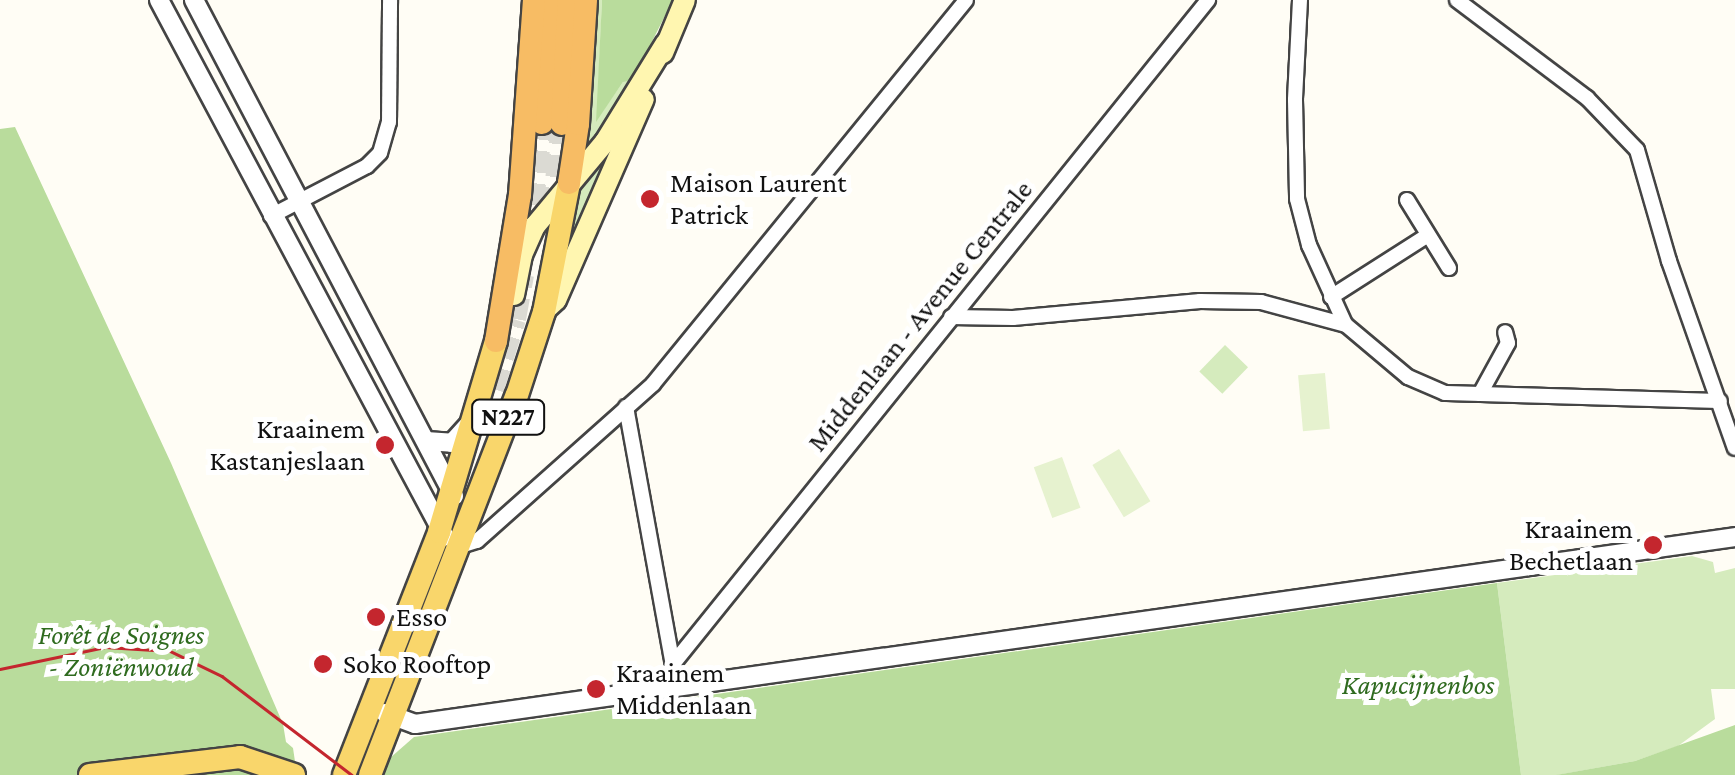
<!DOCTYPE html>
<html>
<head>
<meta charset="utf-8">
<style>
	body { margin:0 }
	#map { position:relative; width:1735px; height:775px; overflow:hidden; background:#fffdf5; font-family:"Crimson Pro",serif }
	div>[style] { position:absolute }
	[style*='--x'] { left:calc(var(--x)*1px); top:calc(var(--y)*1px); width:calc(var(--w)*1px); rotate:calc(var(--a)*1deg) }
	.green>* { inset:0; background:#d5ebbd; transform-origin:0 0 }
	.forest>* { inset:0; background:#b9dc9c }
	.pitch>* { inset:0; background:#e6f2cf; transform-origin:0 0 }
	.trunk-tunnel>* { height:22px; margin-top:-11px; transform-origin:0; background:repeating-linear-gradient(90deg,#dbdad3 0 22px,transparent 0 33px) }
	.roads { filter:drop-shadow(2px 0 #444) drop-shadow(-2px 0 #444) drop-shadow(0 2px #444) drop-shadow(0 -2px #444) }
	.minor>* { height:14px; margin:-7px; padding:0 7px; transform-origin:7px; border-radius:7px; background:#fff }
	.tertiary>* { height:18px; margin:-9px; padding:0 9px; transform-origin:9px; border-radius:9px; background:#fff }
	.secondary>* { height:20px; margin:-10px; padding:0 10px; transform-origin:10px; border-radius:10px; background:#fff6b0 }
	.primary>* { height:22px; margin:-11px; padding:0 11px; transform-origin:11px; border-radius:11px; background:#f9d66b }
	.trunk>* { height:22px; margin:-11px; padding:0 11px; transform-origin:11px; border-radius:11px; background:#f7bc64 }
	.tram>* { height:2.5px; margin:-1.25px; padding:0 1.25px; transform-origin:1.25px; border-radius:1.25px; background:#c4262e }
	.dots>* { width:28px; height:28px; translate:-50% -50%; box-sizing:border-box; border:5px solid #fff; border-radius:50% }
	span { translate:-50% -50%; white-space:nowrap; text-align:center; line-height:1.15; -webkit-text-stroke:10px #fff; paint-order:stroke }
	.shield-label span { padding:2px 8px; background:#fff; border:2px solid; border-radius:8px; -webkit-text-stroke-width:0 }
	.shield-label { font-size:25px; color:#111; font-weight:700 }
	.poi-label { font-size:28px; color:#111 }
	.left { translate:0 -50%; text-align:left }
	.right { translate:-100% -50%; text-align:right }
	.street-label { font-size:28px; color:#111 }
	.park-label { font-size:28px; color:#2f6b1f; font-style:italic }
</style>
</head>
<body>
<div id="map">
	<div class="green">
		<i style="clip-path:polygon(593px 0,602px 0,597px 119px,623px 82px,632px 81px,586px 149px)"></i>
		<i style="clip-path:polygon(618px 134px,567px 251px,574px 194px)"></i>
		<i style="left:1225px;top:345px;width:32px;height:37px;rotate:44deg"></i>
		<i style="clip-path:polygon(1692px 556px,1713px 562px,1715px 573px,1735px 568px,1735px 689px,1711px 689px,1715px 719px,1678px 746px,1635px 761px,1557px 775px,1521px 775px,1497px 583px)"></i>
	</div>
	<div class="forest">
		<i style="clip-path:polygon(602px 0,673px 0,632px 81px,623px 82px,596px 122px)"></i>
		<i style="clip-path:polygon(15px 127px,171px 463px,283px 724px,286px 742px,293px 748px,297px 775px,0 775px,0 129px)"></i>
		<i style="clip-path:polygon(1497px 583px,1521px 775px,384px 775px,390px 758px,414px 737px)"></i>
		<i style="clip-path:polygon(1735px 725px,1735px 775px,1556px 775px,1635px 761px)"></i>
	</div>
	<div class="pitch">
		<i style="left:1325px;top:373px;width:56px;height:27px;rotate:85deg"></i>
		<i style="left:1119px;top:449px;width:61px;height:31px;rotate:59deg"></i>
		<i style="left:1062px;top:457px;width:54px;height:30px;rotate:70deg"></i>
	</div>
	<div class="trunk-tunnel">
		<i style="--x:553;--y:210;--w:86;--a:-84"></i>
		<i style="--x:529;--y:238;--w:116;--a:-83.6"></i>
		<i style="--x:493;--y:389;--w:73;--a:-72.6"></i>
		<i style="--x:515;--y:319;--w:45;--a:-79.7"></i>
	</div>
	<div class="roads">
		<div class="minor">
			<i style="--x:1300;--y:0;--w:100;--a:92.9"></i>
			<i style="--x:1295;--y:100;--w:99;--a:88.8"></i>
			<i style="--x:1297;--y:199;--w:48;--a:75.4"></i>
			<i style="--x:1309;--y:245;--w:87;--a:65.5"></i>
			<i style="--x:1457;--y:0;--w:163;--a:37"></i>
			<i style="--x:1587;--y:98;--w:72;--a:46.1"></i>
			<i style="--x:1637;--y:150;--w:116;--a:73.9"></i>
			<i style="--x:1669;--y:261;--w:198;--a:70.6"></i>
			<i style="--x:1407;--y:200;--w:80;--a:58.3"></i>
			<i style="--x:271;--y:216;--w:108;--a:-27.5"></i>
			<i style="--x:367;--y:166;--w:18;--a:-45"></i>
			<i style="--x:380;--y:153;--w:32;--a:-74"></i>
			<i style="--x:389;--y:122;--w:122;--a:-89.5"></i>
			<i style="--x:1331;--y:297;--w:115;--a:-32.6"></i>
			<i style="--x:951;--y:317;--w:62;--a:0.9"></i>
			<i style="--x:1013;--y:318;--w:188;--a:-5.2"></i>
			<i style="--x:1200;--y:301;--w:61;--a:0.9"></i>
			<i style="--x:1261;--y:302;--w:88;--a:15.1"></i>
			<i style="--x:1346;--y:325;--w:81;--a:40"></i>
			<i style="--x:1408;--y:377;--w:40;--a:23.4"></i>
			<i style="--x:1445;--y:393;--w:275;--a:1.7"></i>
			<i style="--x:1480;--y:394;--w:58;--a:-61.2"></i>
			<i style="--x:1508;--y:343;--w:11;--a:-105"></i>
			<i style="--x:626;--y:407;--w:285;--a:79.7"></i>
			<i style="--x:457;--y:547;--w:21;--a:-17"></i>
			<i style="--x:477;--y:541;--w:236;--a:-41.7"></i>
			<i style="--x:653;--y:384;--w:495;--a:-50.8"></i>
			<i style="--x:673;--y:664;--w:853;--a:-51.14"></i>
		</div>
		<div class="tertiary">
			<i style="--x:159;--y:0;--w:608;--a:61.96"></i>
			<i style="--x:194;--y:0;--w:560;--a:62.34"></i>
			<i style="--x:426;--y:441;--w:26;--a:4"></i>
			<i style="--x:452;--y:443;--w:24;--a:-48"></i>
			<i style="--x:385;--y:713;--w:32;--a:20"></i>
			<i style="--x:415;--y:724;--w:1333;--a:-8.06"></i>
		</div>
		<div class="secondary">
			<i style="--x:663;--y:53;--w:57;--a:-67.5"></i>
			<i style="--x:514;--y:295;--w:41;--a:-78.7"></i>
			<i style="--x:522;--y:255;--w:32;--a:-66"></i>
			<i style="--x:535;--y:226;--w:109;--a:-50.2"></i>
			<i style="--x:605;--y:142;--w:116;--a:-58.4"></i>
			<i style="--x:544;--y:311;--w:16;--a:-43"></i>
			<i style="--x:556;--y:300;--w:219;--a:-66.4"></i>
		</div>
		<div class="primary">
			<i style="--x:90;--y:775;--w:151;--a:-6.8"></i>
			<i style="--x:240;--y:757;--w:57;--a:18.4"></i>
			<i style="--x:344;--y:775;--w:261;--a:-68.6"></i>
			<i style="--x:439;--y:532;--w:199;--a:-73.4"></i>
			<i style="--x:370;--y:775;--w:407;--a:-68.9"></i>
			<i style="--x:517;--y:395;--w:87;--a:-72"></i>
			<i style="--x:544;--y:312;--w:131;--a:-79"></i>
		</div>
		<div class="trunk">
			<i style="--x:542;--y:123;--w:123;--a:-86.3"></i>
			<i style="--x:562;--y:124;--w:124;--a:-86.8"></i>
			<i style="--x:569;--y:183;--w:60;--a:-81.3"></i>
			<i style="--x:578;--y:124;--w:124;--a:-86.3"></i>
			<i style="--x:496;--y:341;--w:148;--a:-80.7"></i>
			<i style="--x:520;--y:195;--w:196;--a:-85.9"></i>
		</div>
	</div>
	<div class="tram">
		<i style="--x:0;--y:669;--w:107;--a:-11.8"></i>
		<i style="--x:105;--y:647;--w:65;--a:3.5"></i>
		<i style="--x:170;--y:651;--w:58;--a:25.7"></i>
		<i style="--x:222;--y:676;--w:163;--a:37.3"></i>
	</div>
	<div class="dots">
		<i style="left:650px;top:199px;background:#c4262e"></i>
		<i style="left:385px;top:445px;background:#c4262e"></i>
		<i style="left:1653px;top:545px;background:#c4262e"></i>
		<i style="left:376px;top:617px;background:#c4262e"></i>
		<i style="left:323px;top:664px;background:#c4262e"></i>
		<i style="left:596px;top:689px;background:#c4262e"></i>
	</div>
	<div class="shield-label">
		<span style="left:508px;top:417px">N227</span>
	</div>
	<div class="poi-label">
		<span class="left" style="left:670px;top:199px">Maison Laurent<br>Patrick</span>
		<span class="right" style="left:365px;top:445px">Kraainem<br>Kastanjeslaan</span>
		<span class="right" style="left:1633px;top:545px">Kraainem<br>Bechetlaan</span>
		<span class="left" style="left:396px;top:617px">Esso</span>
		<span class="left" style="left:343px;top:664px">Soko Rooftop</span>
		<span class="left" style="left:616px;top:689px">Kraainem<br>Middenlaan</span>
	</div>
	<div class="street-label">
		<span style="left:920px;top:316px;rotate:-51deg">Middenlaan - Avenue Centrale</span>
	</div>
	<div class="park-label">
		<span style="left:121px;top:651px">Forêt de Soignes<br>- Zoniënwoud</span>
		<span style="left:1418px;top:685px">Kapucijnenbos</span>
	</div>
</div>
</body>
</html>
